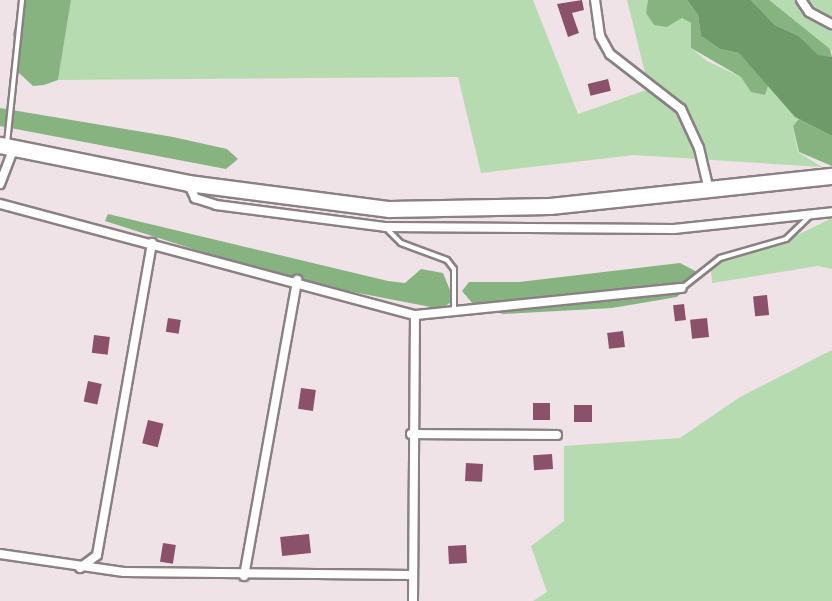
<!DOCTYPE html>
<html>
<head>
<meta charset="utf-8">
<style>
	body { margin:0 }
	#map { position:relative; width:832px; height:601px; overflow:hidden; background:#f0e3e7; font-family:"Nunito Sans",sans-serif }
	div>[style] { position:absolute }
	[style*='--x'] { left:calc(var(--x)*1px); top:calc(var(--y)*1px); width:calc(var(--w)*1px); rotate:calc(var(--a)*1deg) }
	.green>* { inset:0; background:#b6dbb1 }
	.forest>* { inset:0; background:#86b380 }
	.water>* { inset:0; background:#6e9a69 }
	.building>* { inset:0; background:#8b506a; transform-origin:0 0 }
	.roads { filter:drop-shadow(2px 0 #8b8084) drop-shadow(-2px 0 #8b8084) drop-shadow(0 2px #8b8084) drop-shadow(0 -2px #8b8084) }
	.lane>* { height:4px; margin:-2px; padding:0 2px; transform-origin:2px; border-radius:2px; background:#fff }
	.street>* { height:8px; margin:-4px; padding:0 4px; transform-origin:4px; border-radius:4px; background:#fff }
	.highway>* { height:15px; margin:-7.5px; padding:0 7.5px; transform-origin:7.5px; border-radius:7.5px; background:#fff }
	span { translate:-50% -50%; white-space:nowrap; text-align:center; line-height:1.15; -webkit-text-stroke:6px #fdf0f5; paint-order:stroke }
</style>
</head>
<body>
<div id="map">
	<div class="green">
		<i style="clip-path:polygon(71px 0,533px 0,578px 114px,649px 89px,627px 0,648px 0,646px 13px,667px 27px,682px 18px,691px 23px,691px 48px,707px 61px,741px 77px,752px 92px,765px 95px,769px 83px,799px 119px,793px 126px,798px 152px,822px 167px,634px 155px,481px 173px,458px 77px,58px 80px)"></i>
		<i style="clip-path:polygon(769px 0,832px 0,832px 51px,770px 6px)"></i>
		<i style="clip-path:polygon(832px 218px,832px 269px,818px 266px,712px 283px,711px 270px,723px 259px,773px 247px)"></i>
		<i style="clip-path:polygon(832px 350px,832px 601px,533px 601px,547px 592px,531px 546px,564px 521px,564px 446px,680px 438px,740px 397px)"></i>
	</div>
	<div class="forest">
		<i style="clip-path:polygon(21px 0,71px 0,58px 80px,44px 85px,33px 86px,19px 73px,13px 34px)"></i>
		<i style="clip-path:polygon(648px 0,687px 0,698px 15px,701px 36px,720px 49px,739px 53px,769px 83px,765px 95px,751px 92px,741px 77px,691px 48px,691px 23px,682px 18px,667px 27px,654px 25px,646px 13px)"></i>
		<i style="clip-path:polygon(751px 0,769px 0,830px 49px,832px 57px,818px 56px,799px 36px,775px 25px)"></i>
		<i style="clip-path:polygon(0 108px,173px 137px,227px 149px,238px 159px,226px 169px,0 126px)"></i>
		<i style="clip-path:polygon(799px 119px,832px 136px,832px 166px,799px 152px,793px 126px)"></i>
		<i style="clip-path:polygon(108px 214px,388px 281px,405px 283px,421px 269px,443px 273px,454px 300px,441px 309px,291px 280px,105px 221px)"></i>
		<i style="clip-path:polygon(680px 263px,699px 273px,677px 297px,612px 308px,503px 314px,473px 304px,462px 291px,469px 282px,519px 282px)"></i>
	</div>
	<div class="water">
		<i style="clip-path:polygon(687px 0,751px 0,775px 25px,799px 36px,818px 55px,832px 57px,832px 136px,795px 117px,739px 53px,720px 49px,701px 36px,698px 15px)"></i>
	</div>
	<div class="building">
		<i style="clip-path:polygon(582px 0,584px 10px,572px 13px,579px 33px,568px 37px,557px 4px)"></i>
		<i style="left:608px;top:79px;width:12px;height:21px;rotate:76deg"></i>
		<i style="left:767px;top:295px;width:20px;height:14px;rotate:84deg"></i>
		<i style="left:684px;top:304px;width:16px;height:11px;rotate:83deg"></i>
		<i style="left:168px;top:318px;width:13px;height:14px;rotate:9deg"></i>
		<i style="left:707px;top:318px;width:19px;height:17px;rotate:84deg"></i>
		<i style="left:623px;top:331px;width:16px;height:16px;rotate:83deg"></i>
		<i style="left:94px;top:335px;width:16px;height:18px;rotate:7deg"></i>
		<i style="left:88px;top:381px;width:14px;height:21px;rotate:12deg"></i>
		<i style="left:301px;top:388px;width:15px;height:21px;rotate:8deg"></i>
		<i style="left:533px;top:403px;width:17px;height:17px"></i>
		<i style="left:574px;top:405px;width:18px;height:17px"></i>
		<i style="left:148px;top:420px;width:16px;height:24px;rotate:14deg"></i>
		<i style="left:552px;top:454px;width:15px;height:19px;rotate:86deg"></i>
		<i style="left:466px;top:463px;width:17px;height:18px;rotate:3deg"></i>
		<i style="left:309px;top:534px;width:19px;height:29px;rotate:84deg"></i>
		<i style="left:163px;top:543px;width:13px;height:19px;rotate:9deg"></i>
		<i style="left:466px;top:545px;width:18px;height:18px;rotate:87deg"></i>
	</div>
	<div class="roads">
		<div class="lane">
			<i style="--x:7;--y:143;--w:144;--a:-84"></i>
			<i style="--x:386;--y:228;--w:21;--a:45"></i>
			<i style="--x:401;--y:243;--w:49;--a:20.3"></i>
			<i style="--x:447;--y:260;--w:11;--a:52"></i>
			<i style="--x:454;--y:269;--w:42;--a:90"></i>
			<i style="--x:682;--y:288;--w:48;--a:-38.3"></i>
			<i style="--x:720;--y:258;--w:69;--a:-16.1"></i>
			<i style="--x:786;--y:239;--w:33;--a:-44"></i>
		</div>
		<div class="street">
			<i style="--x:595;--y:0;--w:36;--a:82"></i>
			<i style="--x:600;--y:36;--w:21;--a:61"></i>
			<i style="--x:610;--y:54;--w:90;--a:37.8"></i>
			<i style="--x:681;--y:109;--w:43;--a:65.2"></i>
			<i style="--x:699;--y:148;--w:43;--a:76.6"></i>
			<i style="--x:801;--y:0;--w:14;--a:56"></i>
			<i style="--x:809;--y:12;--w:26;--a:28"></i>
			<i style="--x:188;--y:183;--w:17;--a:65"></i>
			<i style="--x:195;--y:198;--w:22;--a:18"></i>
			<i style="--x:216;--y:205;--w:170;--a:7.4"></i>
			<i style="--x:385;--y:227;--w:289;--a:0.4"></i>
			<i style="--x:674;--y:229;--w:159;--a:-6.1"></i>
			<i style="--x:0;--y:184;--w:39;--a:-69"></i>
			<i style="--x:0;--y:204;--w:430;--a:15"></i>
			<i style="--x:411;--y:434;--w:146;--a:0.4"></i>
			<i style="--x:0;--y:554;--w:125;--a:8.3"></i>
			<i style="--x:124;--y:572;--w:288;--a:0.6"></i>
			<i style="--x:80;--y:568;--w:21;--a:-37"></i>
			<i style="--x:97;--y:555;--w:317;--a:-80"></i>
			<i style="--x:244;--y:576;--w:301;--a:-79.8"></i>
			<i style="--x:413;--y:601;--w:286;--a:-89.6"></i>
			<i style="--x:415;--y:315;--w:268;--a:-5.8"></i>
		</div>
		<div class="highway">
			<i style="--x:0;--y:145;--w:192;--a:11.4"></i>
			<i style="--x:188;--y:183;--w:203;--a:7.4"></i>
			<i style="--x:389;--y:209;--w:161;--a:-1.1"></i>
			<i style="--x:550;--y:206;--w:284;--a:-6.1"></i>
		</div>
	</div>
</div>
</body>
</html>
